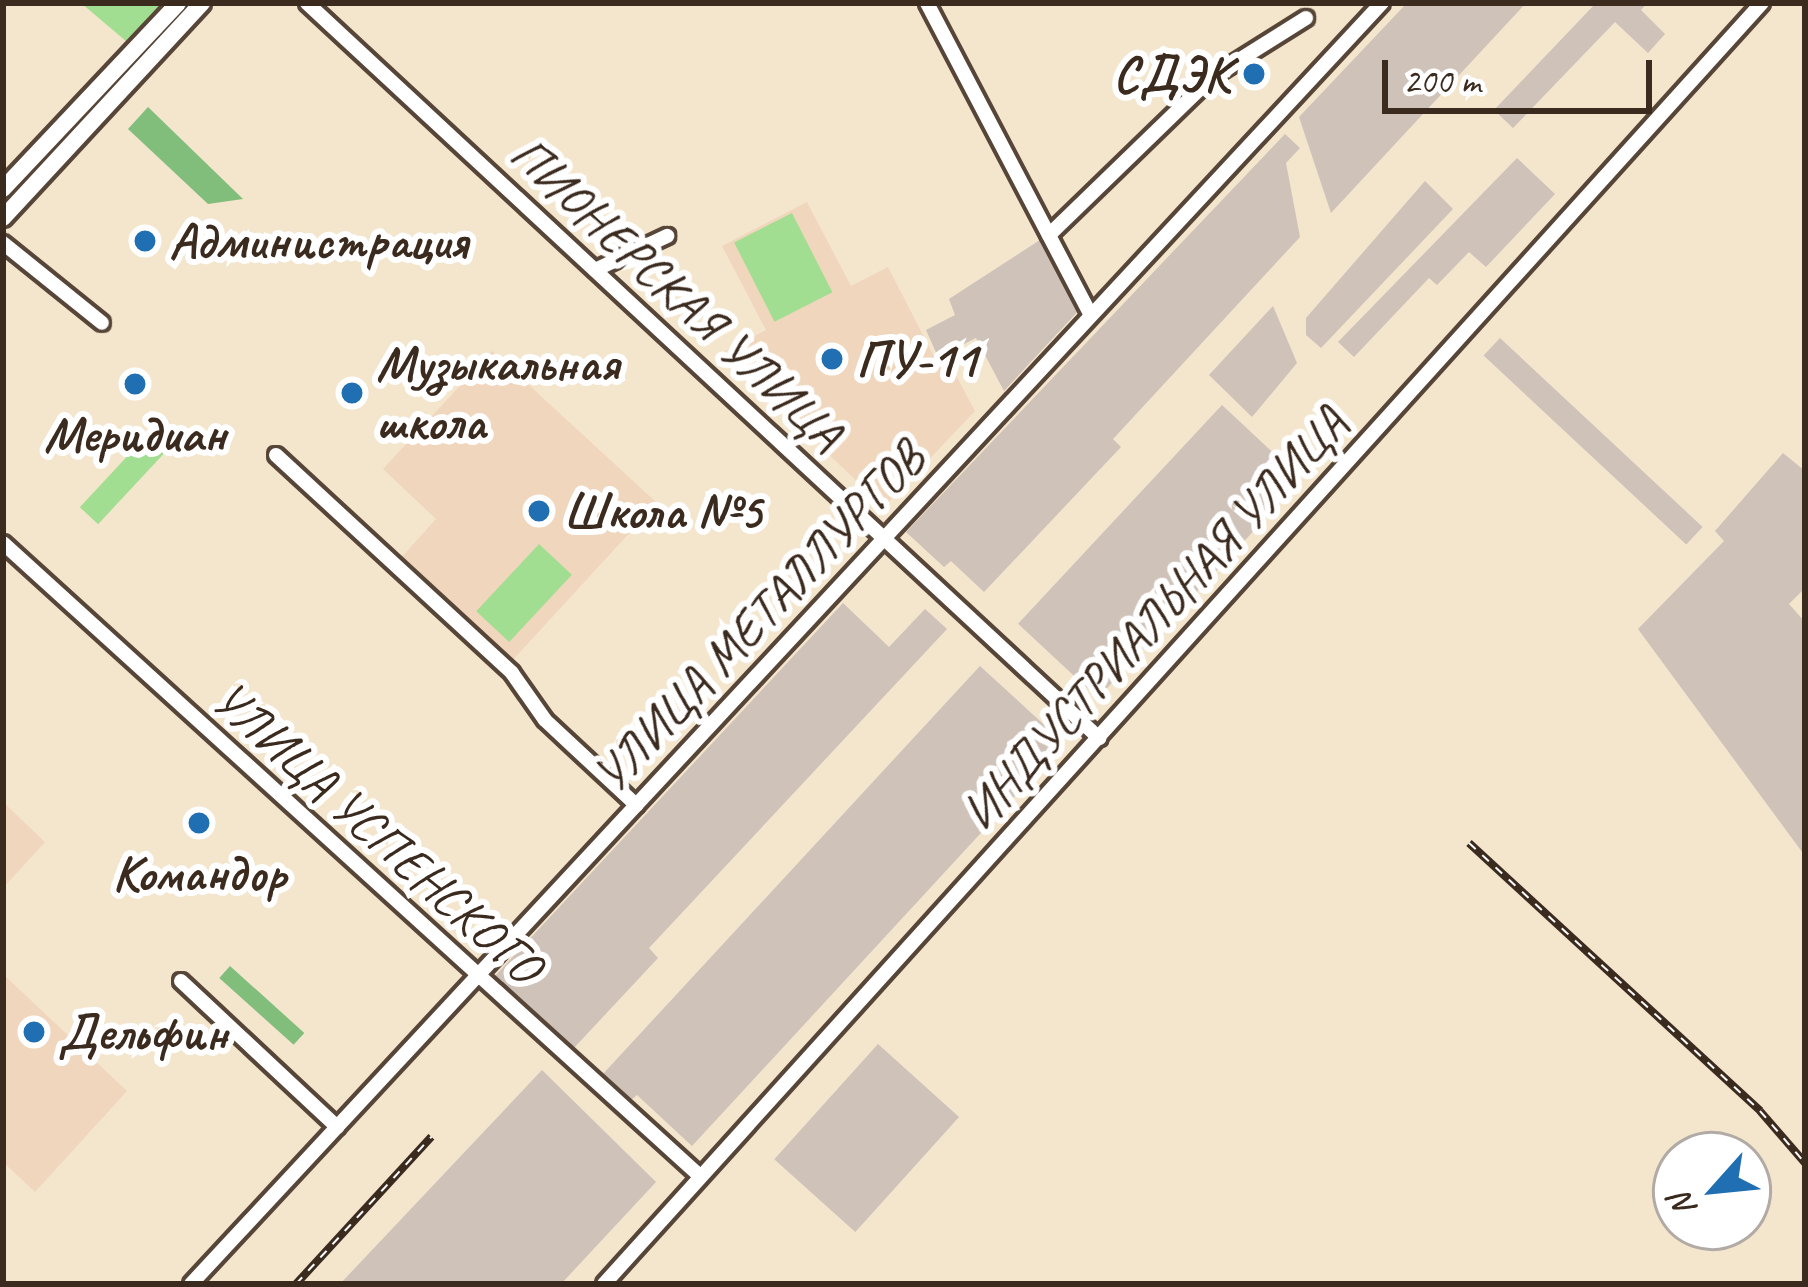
<!DOCTYPE html>
<html>
<head>
<meta charset="utf-8">
<style>
	body { margin:0 }
	#map { position:relative; width:1808px; height:1287px; overflow:hidden; background:#f4e5cd; font-family:Caveat,sans-serif }
	div>[style] { position:absolute }
	[style*='--x'] { left:calc(var(--x)*1px); top:calc(var(--y)*1px); width:calc(var(--w)*1px); rotate:calc(var(--a)*1deg) }
	.built>* { inset:0; background:#f0d6bc }
	.industrial>* { inset:0; background:#cec2b9; transform-origin:0 0 }
	.green>* { inset:0; background:#a2de91; transform-origin:0 0 }
	.forest>* { inset:0; background:#81bd7b; transform-origin:0 0 }
	.roads { filter:drop-shadow(3px 0 #574638) drop-shadow(-3px 0 #574638) drop-shadow(0 3px #574638) drop-shadow(0 -3px #574638) }
	.minor>* { height:14px; margin:-7px; padding:0 7px; transform-origin:7px; border-radius:7px; background:#fff }
	.major>* { height:16px; margin:-8px; padding:0 8px; transform-origin:8px; border-radius:8px; background:#fff }
	.rail>* { height:8px; margin-top:-4px; transform-origin:0; background:repeating-linear-gradient(90deg,#fff 0 9px,#3b2a1e 0 18px); box-sizing:border-box; border-block:3px solid #3b2a1e }
	.dots>* { width:33px; height:33px; translate:-50% -50%; box-sizing:border-box; border:6px solid #fff; border-radius:50% }
	span { translate:-50% -50%; white-space:nowrap; text-align:center; line-height:1.15; -webkit-text-stroke:12px #fff; paint-order:stroke }
	.poi-label { font-size:51px; color:#3b2a1e; font-weight:700 }
	.right { translate:-100% -50%; text-align:right }
	.left { translate:0 -50%; text-align:left }
	.street-label { font-size:51px; color:#3b2a1e }
	.frame { position:absolute; inset:0; border:6px solid #3b2a1e; pointer-events:none }
	.north { position:absolute; left:1652px; top:1131px; width:120px; height:120px; box-sizing:border-box; background:#fff; border:3px solid #b1aaa5; border-radius:50%; rotate:243deg; font-size:33px; font-weight:700; line-height:48px; text-align:center; color:#3b2a1e }
	.north::after { content:''; display:block; margin:auto; width:42px; height:54px; background:#1f6fb2; clip-path:polygon(50% 0,100% 100%,50% 72%,0 100%) }
	.scale { position:absolute; left:1382px; top:60px; width:270px; height:54px; box-sizing:border-box; border:6px solid #3b2a1e; border-top:0; padding-left:15px; font-size:36px; line-height:42px; white-space:nowrap; color:#3b2a1e; -webkit-text-stroke:9px #fff; paint-order:stroke }
</style>
</head>
<body>
<div id="map">
	<div class="built">
		<i style="clip-path:polygon(807px 202px,851px 286px,888px 267px,941px 370px,951px 366px,975px 411px,884px 507px,722px 353px,766px 330px,722px 246px)"></i>
		<i style="clip-path:polygon(492px 351px,657px 503px,510px 663px,399px 560px,436px 519px,383px 469px)"></i>
		<i style="clip-path:polygon(3px 802px,45px 842px,3px 888px)"></i>
		<i style="clip-path:polygon(3px 974px,127px 1091px,35px 1192px,3px 1162px)"></i>
	</div>
	<div class="industrial">
		<i style="clip-path:polygon(1407px 3px,1526px 3px,1331px 213px,1299px 117px)"></i>
		<i style="clip-path:polygon(1596px 3px,1647px 3px,1641px 10px,1665px 34px,1648px 53px,1615px 22px,1513px 128px,1494px 110px)"></i>
		<i style="clip-path:polygon(1285px 134px,1300px 148px,1286px 163px,1300px 237px,1113px 439px,1121px 447px,984px 592px,951px 561px,944px 567px,906px 532px)"></i>
		<i style="clip-path:polygon(1517px 158px,1555px 194px,1486px 267px,1469px 252px,1437px 285px,1429px 278px,1354px 357px,1338px 342px)"></i>
		<i style="clip-path:polygon(1425px 181px,1453px 209px,1321px 348px,1306px 335px,1306px 318px)"></i>
		<i style="clip-path:polygon(1040px 240px,1081px 308px,1004px 391px,976px 338px,938px 357px,926px 330px,955px 315px,949px 299px)"></i>
		<i style="clip-path:polygon(1273px 306px,1297px 363px,1252px 417px,1209px 375px)"></i>
		<i style="left:1500px;top:338px;width:277px;height:24px;rotate:43deg"></i>
		<i style="left:1222px;top:405px;width:109px;height:299px;rotate:43deg"></i>
		<i style="clip-path:polygon(1783px 453px,1805px 471px,1805px 588px,1789px 604px,1805px 622px,1805px 856px,1638px 629px,1724px 541px,1715px 531px)"></i>
		<i style="clip-path:polygon(843px 603px,889px 647px,925px 609px,947px 629px,649px 948px,658px 958px,573px 1049px,495px 976px)"></i>
		<i style="clip-path:polygon(980px 666px,1064px 743px,692px 1146px,637px 1095px,630px 1101px,602px 1075px)"></i>
		<i style="left:878px;top:1044px;width:109px;height:155px;rotate:42deg"></i>
		<i style="clip-path:polygon(542px 1070px,656px 1182px,561px 1284px,340px 1284px)"></i>
	</div>
	<div class="green">
		<i style="clip-path:polygon(81px 3px,165px 3px,127px 42px)"></i>
		<i style="left:792px;top:213px;width:89px;height:65px;rotate:63deg"></i>
		<i style="left:148px;top:434px;width:25px;height:100px;rotate:43deg"></i>
		<i style="left:539px;top:544px;width:45px;height:92px;rotate:43deg"></i>
	</div>
	<div class="forest">
		<i style="clip-path:polygon(148px 107px,243px 199px,208px 204px,128px 129px)"></i>
		<i style="left:230px;top:966px;width:100px;height:16px;rotate:42deg"></i>
	</div>
	<div class="roads">
		<div class="minor">
			<i style="--x:307;--y:3;--w:1081;--a:42.86"></i>
			<i style="--x:927;--y:3;--w:352;--a:62.3"></i>
			<i style="--x:1049;--y:235;--w:227;--a:-44.1"></i>
			<i style="--x:1212;--y:77;--w:111;--a:-32.1"></i>
			<i style="--x:3;--y:243;--w:127;--a:38.9"></i>
			<i style="--x:595;--y:270;--w:80;--a:-25.3"></i>
			<i style="--x:276;--y:455;--w:321;--a:42.7"></i>
			<i style="--x:512;--y:673;--w:57;--a:54.9"></i>
			<i style="--x:545;--y:720;--w:125;--a:43"></i>
			<i style="--x:3;--y:543;--w:942;--a:42.25"></i>
			<i style="--x:181;--y:981;--w:214;--a:43.1"></i>
			<i style="--x:191;--y:1284;--w:1749;--a:-47.09"></i>
			<i style="--x:604;--y:1284;--w:1727;--a:-47.89"></i>
		</div>
		<div class="major">
			<i style="--x:3;--y:189;--w:255;--a:-46.7"></i>
			<i style="--x:3;--y:218;--w:293;--a:-47.2"></i>
		</div>
	</div>
	<div class="rail">
		<i style="--x:1469;--y:843;--w:396;--a:42.6"></i>
		<i style="--x:1760;--y:1111;--w:69;--a:49.1"></i>
		<i style="--x:296;--y:1284;--w:200;--a:-47.4"></i>
	</div>
	<div class="dots">
		<i style="left:1254px;top:74px;background:#1f6fb2"></i>
		<i style="left:145px;top:241px;background:#1f6fb2"></i>
		<i style="left:832px;top:359px;background:#1f6fb2"></i>
		<i style="left:135px;top:384px;background:#1f6fb2"></i>
		<i style="left:352px;top:393px;background:#1f6fb2"></i>
		<i style="left:539px;top:511px;background:#1f6fb2"></i>
		<i style="left:199px;top:823px;background:#1f6fb2"></i>
		<i style="left:34px;top:1032px;background:#1f6fb2"></i>
	</div>
	<div class="poi-label">
		<span class="right" style="left:1230px;top:74px">СДЭК</span>
		<span class="left" style="left:169px;top:241px">Администрация</span>
		<span class="left" style="left:856px;top:359px">ПУ-11</span>
		<span class="left" style="left:376px;top:393px">Музыкальная<br>школа</span>
		<span style="left:135px;top:434px">Меридиан</span>
		<span class="left" style="left:563px;top:511px">Школа №5</span>
		<span style="left:199px;top:873px">Командор</span>
		<span class="left" style="left:58px;top:1032px">Дельфин</span>
	</div>
	<div class="street-label">
		<span style="left:677px;top:293px;rotate:43deg">ПИОНЕРСКАЯ УЛИЦА</span>
		<span style="left:758px;top:617px;rotate:-47deg">УЛИЦА МЕТАЛЛУРГОВ</span>
		<span style="left:1154px;top:618px;rotate:-48deg">ИНДУСТРИАЛЬНАЯ УЛИЦА</span>
		<span style="left:377px;top:832px;rotate:42deg">УЛИЦА УСПЕНСКОГО</span>
	</div>
	<div class="frame"></div>
	<div class="north">N</div>
	<div class="scale">200 m</div>
</div>
</body>
</html>
